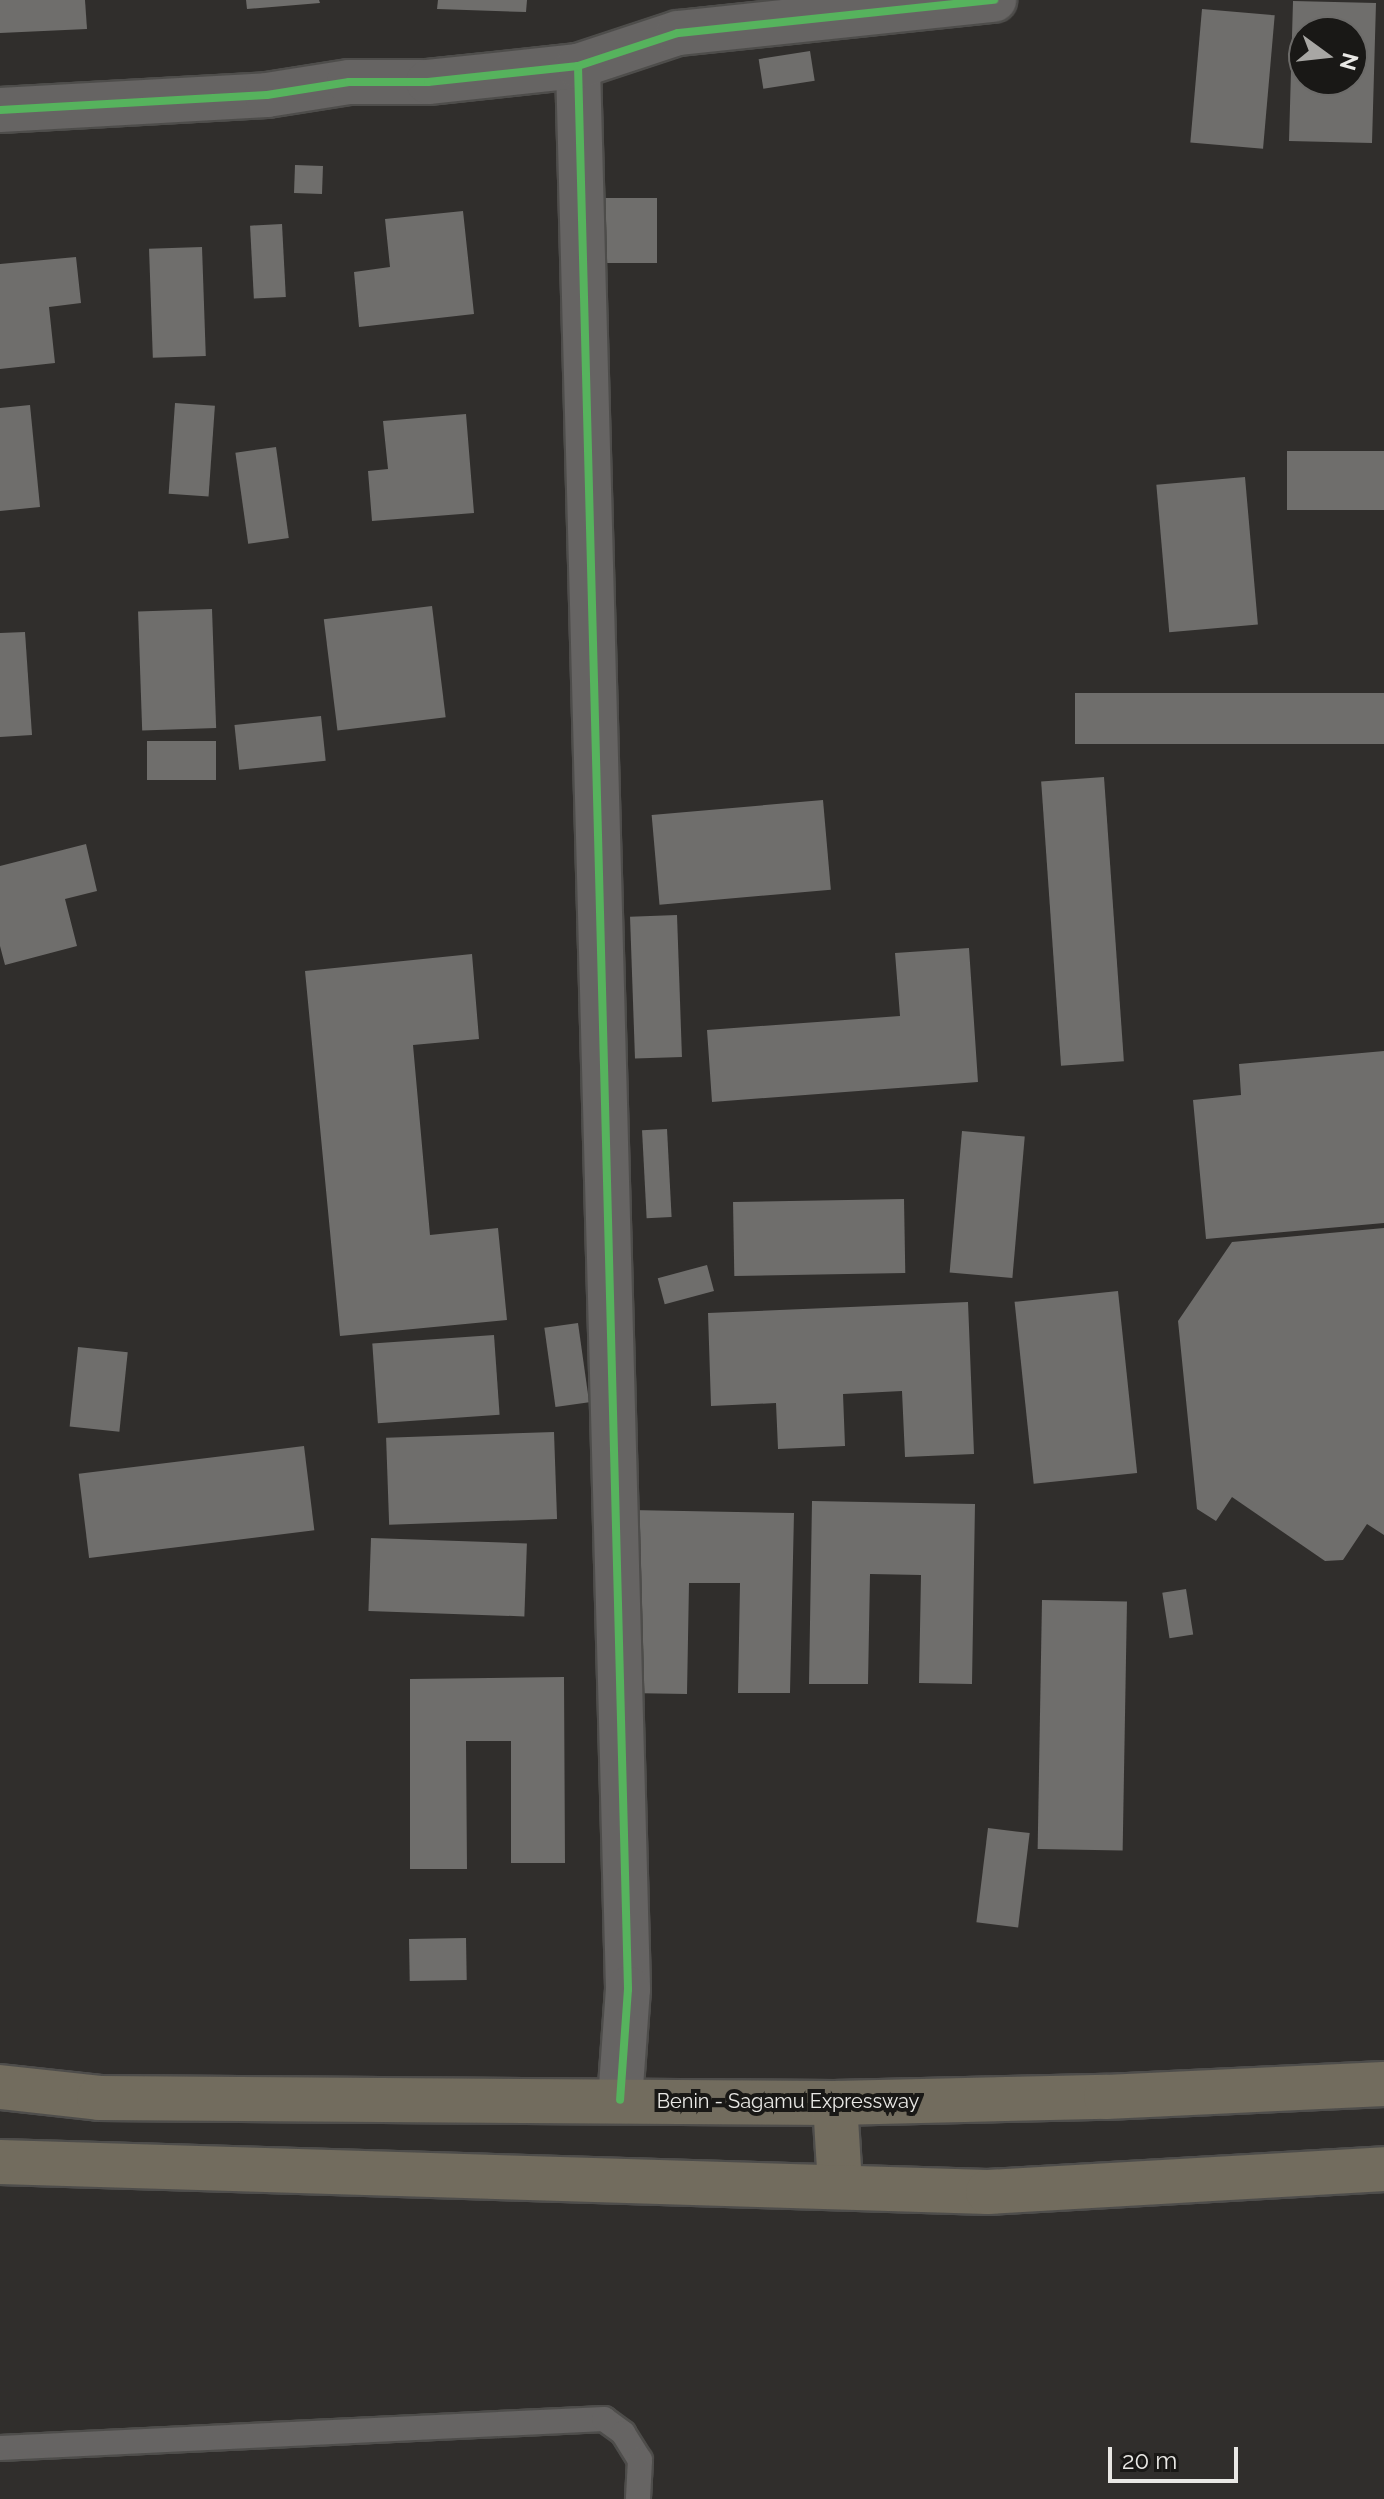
<!DOCTYPE html>
<html>
<head>
<meta charset="utf-8">
<style>
	body { margin:0 }
	#map { position:relative; width:1384px; height:2499px; overflow:hidden; background:#302e2c; font-family:Raleway,sans-serif }
	div>[style] { position:absolute }
	[style*='--x'] { left:calc(var(--x)*1px); top:calc(var(--y)*1px); width:calc(var(--w)*1px); rotate:calc(var(--a)*1deg) }
	.building>* { inset:0; background:#6f6e6c; transform-origin:0 0 }
	.roads { filter:drop-shadow(2px 0 #4e4d4b) drop-shadow(-2px 0 #4e4d4b) drop-shadow(0 2px #4e4d4b) drop-shadow(0 -2px #4e4d4b) }
	.lane>* { height:24px; margin:-12px; padding:0 12px; transform-origin:12px; border-radius:12px; background:#666463 }
	.street>* { height:44px; margin:-22px; padding:0 22px; transform-origin:22px; border-radius:22px; background:#666463 }
	.highway>* { height:44px; margin:-22px; padding:0 22px; transform-origin:22px; border-radius:22px; background:#726c5e }
	.cycleway>* { height:8px; margin:-4px; padding:0 4px; transform-origin:4px; border-radius:4px; background:#56b35d }
	span { translate:-50% -50%; white-space:nowrap; text-align:center; line-height:1.15; -webkit-text-stroke:8px #191816; paint-order:stroke }
	.street-label { font-size:20px; color:#e9e8e5 }
	.north { position:absolute; left:1288px; top:16px; width:80px; height:80px; box-sizing:border-box; background:#191816; border:2px solid #6c6b69; border-radius:50%; rotate:105deg; font-size:22px; font-weight:700; line-height:32px; text-align:center; color:#e9e8e5 }
	.north::after { content:''; display:block; margin:auto; width:28px; height:36px; background:#a8a7a4; clip-path:polygon(50% 0,100% 100%,50% 72%,0 100%) }
	.scale { position:absolute; left:1108px; top:2447px; width:130px; height:36px; box-sizing:border-box; border:4px solid #e9e8e5; border-top:0; padding-left:10px; font-size:24px; line-height:28px; white-space:nowrap; color:#e9e8e5; -webkit-text-stroke:6px #191816; paint-order:stroke }
</style>
</head>
<body>
<div id="map">
	<div class="building">
		<i style="clip-path:polygon(0 0,85px 0,87px 29px,0 33px)"></i>
		<i style="clip-path:polygon(246px 0,319px 0,320px 3px,247px 9px)"></i>
		<i style="clip-path:polygon(438px 0,527px 0,526px 12px,437px 9px)"></i>
		<i style="clip-path:polygon(evenodd,1293px 1px,1376px 3px,1372px 143px,1289px 141px,1293px 1px,1304px 32px,1352px 32px,1352px 80px,1304px 80px,1304px 32px)"></i>
		<i style="left:1202px;top:9px;width:73px;height:134px;rotate:5deg"></i>
		<i style="left:810px;top:51px;width:30px;height:52px;rotate:81deg"></i>
		<i style="left:295px;top:165px;width:28px;height:28px;rotate:2deg"></i>
		<i style="left:598px;top:198px;width:59px;height:65px"></i>
		<i style="clip-path:polygon(463px 211px,474px 314px,359px 327px,354px 272px,390px 267px,385px 219px)"></i>
		<i style="left:282px;top:224px;width:73px;height:32px;rotate:87deg"></i>
		<i style="left:202px;top:247px;width:109px;height:53px;rotate:88deg"></i>
		<i style="clip-path:polygon(76px 257px,81px 303px,49px 307px,55px 363px,0 369px,0 264px)"></i>
		<i style="left:175px;top:403px;width:40px;height:91px;rotate:4deg"></i>
		<i style="clip-path:polygon(30px 405px,40px 507px,0 511px,0 408px)"></i>
		<i style="clip-path:polygon(466px 414px,474px 513px,372px 521px,368px 471px,388px 469px,383px 421px)"></i>
		<i style="left:276px;top:447px;width:92px;height:41px;rotate:82deg"></i>
		<i style="left:1384px;top:451px;width:59px;height:97px;rotate:90deg"></i>
		<i style="left:1245px;top:477px;width:148px;height:89px;rotate:85deg"></i>
		<i style="left:432px;top:606px;width:112px;height:109px;rotate:83deg"></i>
		<i style="left:212px;top:609px;width:119px;height:74px;rotate:88deg"></i>
		<i style="clip-path:polygon(25px 632px,32px 735px,0 737px,0 633px)"></i>
		<i style="left:1384px;top:693px;width:51px;height:309px;rotate:90deg"></i>
		<i style="left:321px;top:716px;width:45px;height:87px;rotate:84deg"></i>
		<i style="left:147px;top:741px;width:69px;height:39px"></i>
		<i style="left:1104px;top:777px;width:285px;height:63px;rotate:86deg"></i>
		<i style="left:823px;top:800px;width:90px;height:172px;rotate:85deg"></i>
		<i style="clip-path:polygon(86px 844px,97px 891px,65px 899px,77px 946px,5px 965px,0 946px,0 866px)"></i>
		<i style="left:677px;top:915px;width:142px;height:47px;rotate:88deg"></i>
		<i style="clip-path:polygon(969px 948px,978px 1082px,712px 1102px,707px 1030px,900px 1016px,895px 953px)"></i>
		<i style="clip-path:polygon(472px 954px,479px 1039px,413px 1045px,430px 1235px,498px 1228px,507px 1320px,340px 1336px,305px 971px)"></i>
		<i style="clip-path:polygon(1384px 1051px,1384px 1223px,1206px 1239px,1193px 1100px,1241px 1095px,1239px 1064px)"></i>
		<i style="left:667px;top:1129px;width:88px;height:25px;rotate:87deg"></i>
		<i style="left:962px;top:1131px;width:63px;height:142px;rotate:5deg"></i>
		<i style="left:904px;top:1199px;width:74px;height:171px;rotate:89deg"></i>
		<i style="clip-path:polygon(1384px 1228px,1384px 1535px,1367px 1524px,1343px 1560px,1325px 1561px,1232px 1497px,1216px 1521px,1197px 1509px,1178px 1321px,1232px 1242px)"></i>
		<i style="left:707px;top:1265px;width:27px;height:51px;rotate:75deg"></i>
		<i style="left:1118px;top:1291px;width:183px;height:104px;rotate:84deg"></i>
		<i style="clip-path:polygon(968px 1302px,974px 1454px,905px 1457px,902px 1391px,843px 1394px,845px 1446px,778px 1449px,776px 1403px,711px 1406px,708px 1313px)"></i>
		<i style="left:578px;top:1323px;width:80px;height:34px;rotate:82deg"></i>
		<i style="left:494px;top:1335px;width:80px;height:122px;rotate:86deg"></i>
		<i style="left:78px;top:1347px;width:50px;height:80px;rotate:6deg"></i>
		<i style="left:554px;top:1432px;width:87px;height:168px;rotate:88deg"></i>
		<i style="left:304px;top:1446px;width:85px;height:227px;rotate:83deg"></i>
		<i style="clip-path:polygon(812px 1501px,975px 1504px,972px 1684px,919px 1683px,921px 1575px,870px 1574px,868px 1684px,809px 1684px)"></i>
		<i style="clip-path:polygon(630px 1510px,794px 1513px,790px 1693px,738px 1693px,740px 1583px,689px 1583px,687px 1694px,628px 1693px)"></i>
		<i style="left:371px;top:1538px;width:156px;height:73px;rotate:2deg"></i>
		<i style="left:1186px;top:1589px;width:46px;height:24px;rotate:81deg"></i>
		<i style="left:1042px;top:1600px;width:85px;height:249px;rotate:1deg"></i>
		<i style="clip-path:polygon(564px 1677px,565px 1863px,511px 1863px,511px 1741px,466px 1741px,467px 1869px,410px 1869px,410px 1679px)"></i>
		<i style="left:988px;top:1828px;width:42px;height:95px;rotate:7deg"></i>
		<i style="left:466px;top:1938px;width:42px;height:57px;rotate:89deg"></i>
	</div>
	<div class="roads">
		<div class="lane">
			<i style="--x:0;--y:2448;--w:605;--a:-2.75"></i>
			<i style="--x:604;--y:2419;--w:24;--a:36"></i>
			<i style="--x:623;--y:2433;--w:32;--a:58"></i>
			<i style="--x:640;--y:2460;--w:39;--a:93"></i>
		</div>
		<div class="street">
			<i style="--x:578;--y:66;--w:1924;--a:88.51"></i>
			<i style="--x:628;--y:1989;--w:111;--a:94.1"></i>
			<i style="--x:0;--y:110;--w:267;--a:-3.2"></i>
			<i style="--x:267;--y:95;--w:83;--a:-9"></i>
			<i style="--x:349;--y:82;--w:79;--a:0"></i>
			<i style="--x:428;--y:82;--w:151;--a:-6.1"></i>
			<i style="--x:578;--y:66;--w:105;--a:-18.3"></i>
			<i style="--x:678;--y:33;--w:318;--a:-6"></i>
		</div>
		<div class="highway">
			<i style="--x:0;--y:2087;--w:100;--a:6.3"></i>
			<i style="--x:99;--y:2098;--w:736;--a:0.39"></i>
			<i style="--x:835;--y:2103;--w:271;--a:-1.3"></i>
			<i style="--x:1106;--y:2097;--w:278;--a:-2.7"></i>
			<i style="--x:835;--y:2103;--w:82;--a:86.5"></i>
			<i style="--x:0;--y:2162;--w:988;--a:1.74"></i>
			<i style="--x:988;--y:2192;--w:397;--a:-3.3"></i>
		</div>
	</div>
	<div class="cycleway">
		<i style="--x:578;--y:66;--w:1924;--a:88.51"></i>
		<i style="--x:628;--y:1989;--w:111;--a:94.1"></i>
		<i style="--x:0;--y:110;--w:267;--a:-3.2"></i>
		<i style="--x:267;--y:95;--w:83;--a:-9"></i>
		<i style="--x:349;--y:82;--w:79;--a:0"></i>
		<i style="--x:428;--y:82;--w:151;--a:-6.1"></i>
		<i style="--x:578;--y:66;--w:105;--a:-18.3"></i>
		<i style="--x:678;--y:33;--w:318;--a:-6"></i>
	</div>
	<div class="street-label">
		<span style="left:788px;top:2101px">Benin - Sagamu Expressway</span>
	</div>
	<div class="north">N</div>
	<div class="scale">20 m</div>
</div>
</body>
</html>
